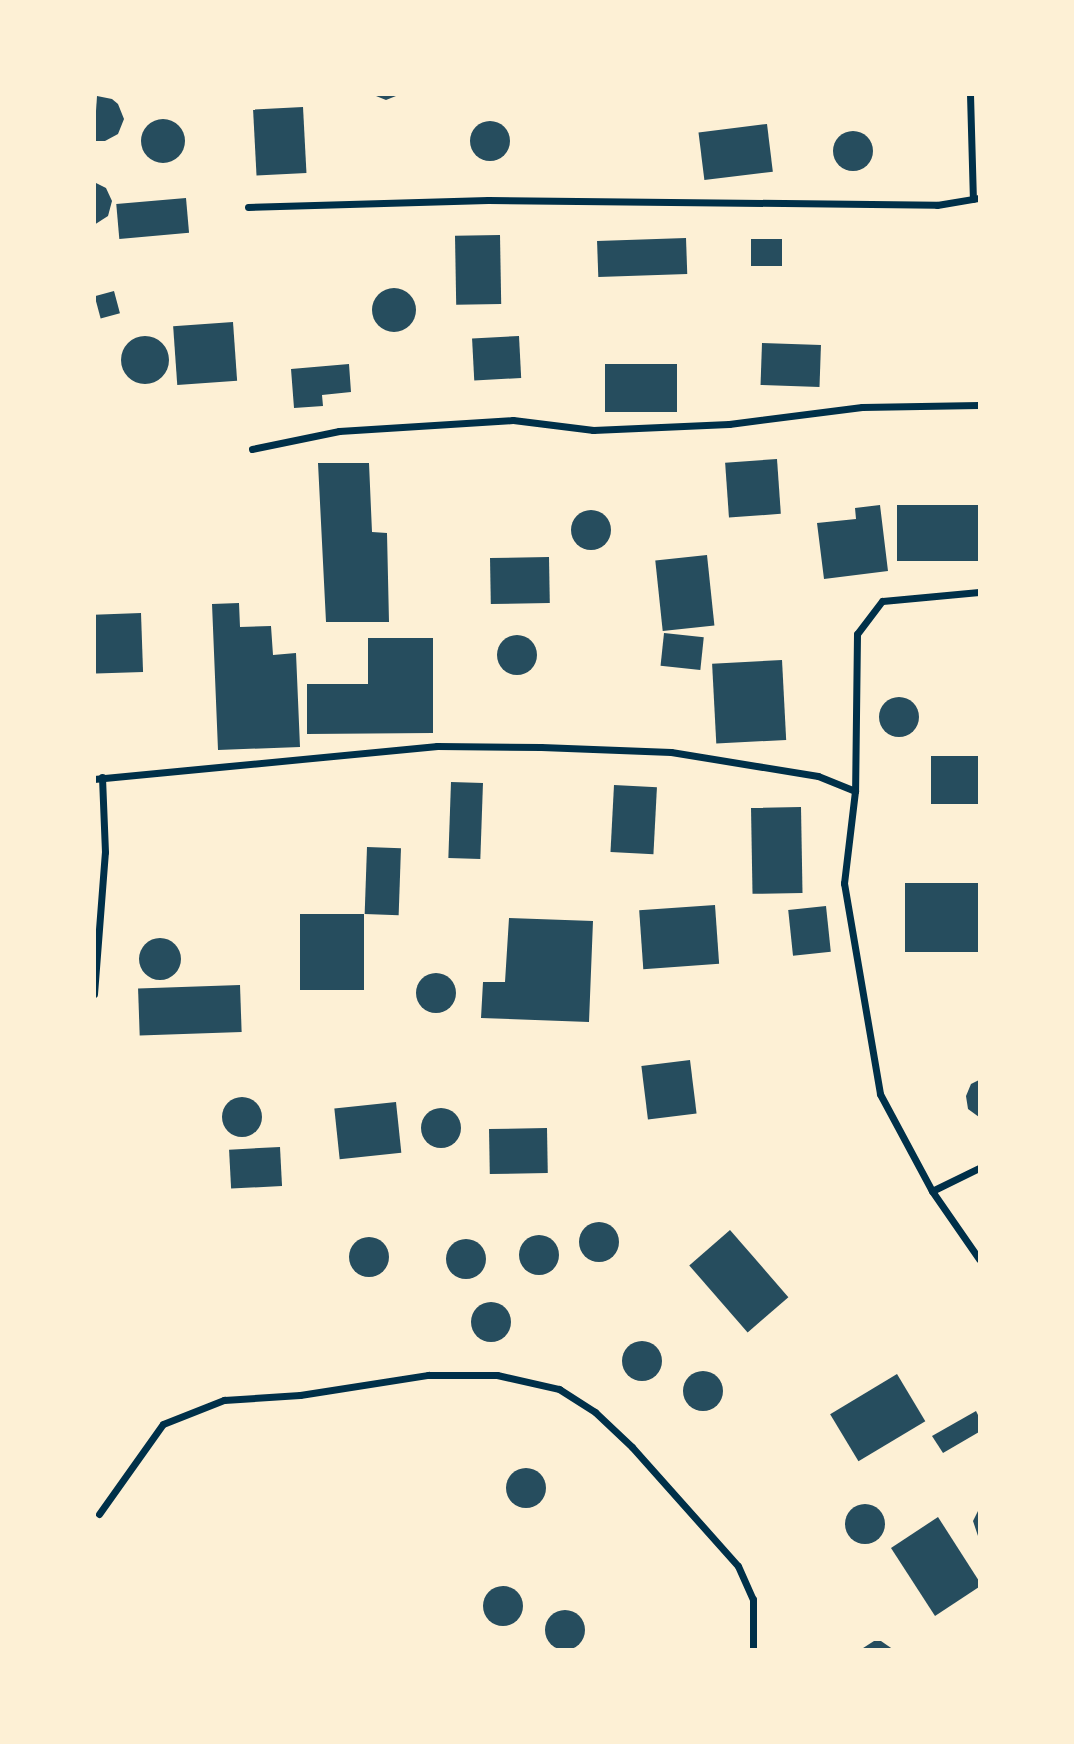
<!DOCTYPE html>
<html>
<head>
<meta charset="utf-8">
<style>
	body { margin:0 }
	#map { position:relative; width:1074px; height:1744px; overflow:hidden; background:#fdf0d5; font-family:Lato,sans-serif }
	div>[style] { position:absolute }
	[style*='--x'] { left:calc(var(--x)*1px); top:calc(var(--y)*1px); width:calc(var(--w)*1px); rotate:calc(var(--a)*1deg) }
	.building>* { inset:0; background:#264d5e; transform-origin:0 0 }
	.round { border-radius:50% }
	.minor>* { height:7px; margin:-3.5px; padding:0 3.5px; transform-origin:3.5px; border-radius:3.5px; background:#003049 }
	span { translate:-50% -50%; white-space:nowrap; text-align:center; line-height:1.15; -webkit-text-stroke:5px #fdf0d5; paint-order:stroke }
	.frame { position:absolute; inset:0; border:96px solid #fdf0d5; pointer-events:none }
</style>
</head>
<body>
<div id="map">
	<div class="building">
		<i style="clip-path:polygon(371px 94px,401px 94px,386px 100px)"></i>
		<i style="clip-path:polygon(97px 96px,112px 99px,118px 104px,124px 119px,118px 134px,105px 141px,94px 141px)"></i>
		<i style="left:303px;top:107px;width:66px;height:50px;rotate:87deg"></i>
		<i class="round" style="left:141px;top:119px;width:44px;height:44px"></i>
		<i class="round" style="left:470px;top:121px;width:40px;height:40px"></i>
		<i style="left:767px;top:124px;width:48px;height:69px;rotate:83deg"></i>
		<i class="round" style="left:833px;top:131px;width:40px;height:40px"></i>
		<i style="clip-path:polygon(94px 182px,106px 188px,112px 201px,108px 216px,94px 225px)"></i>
		<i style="left:186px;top:198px;width:35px;height:70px;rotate:85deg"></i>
		<i style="left:500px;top:235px;width:69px;height:45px;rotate:89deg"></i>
		<i style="left:686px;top:238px;width:36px;height:89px;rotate:88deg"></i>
		<i style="left:751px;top:239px;width:31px;height:27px"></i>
		<i class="round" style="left:372px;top:288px;width:44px;height:44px"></i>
		<i style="left:114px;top:291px;width:23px;height:20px;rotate:75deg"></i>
		<i style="left:233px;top:322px;width:59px;height:60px;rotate:86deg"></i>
		<i style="left:519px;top:336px;width:42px;height:47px;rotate:87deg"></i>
		<i class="round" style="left:121px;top:336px;width:48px;height:48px"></i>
		<i style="left:762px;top:343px;width:59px;height:42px;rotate:2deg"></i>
		<i style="clip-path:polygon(349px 364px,351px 392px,322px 395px,323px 406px,294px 408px,291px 369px)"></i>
		<i style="left:677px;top:364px;width:48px;height:72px;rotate:90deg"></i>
		<i style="left:777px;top:459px;width:55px;height:52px;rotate:86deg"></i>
		<i style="clip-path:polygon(318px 463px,369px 463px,372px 532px,387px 533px,389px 622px,326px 622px)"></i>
		<i style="clip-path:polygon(880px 505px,888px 571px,824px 579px,817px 523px,856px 519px,855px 508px)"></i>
		<i style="left:979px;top:505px;width:56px;height:82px;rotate:90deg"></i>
		<i class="round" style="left:571px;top:510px;width:40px;height:40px"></i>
		<i style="left:707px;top:555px;width:71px;height:52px;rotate:84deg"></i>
		<i style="left:549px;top:557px;width:46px;height:59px;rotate:89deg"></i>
		<i style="clip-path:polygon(239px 603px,240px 627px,271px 626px,273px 655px,296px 653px,300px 747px,218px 750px,212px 604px)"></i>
		<i style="left:141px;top:613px;width:59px;height:47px;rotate:88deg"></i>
		<i style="left:664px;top:633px;width:40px;height:33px;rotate:6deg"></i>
		<i class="round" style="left:497px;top:635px;width:40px;height:40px"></i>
		<i style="clip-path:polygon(368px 638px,433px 638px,433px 733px,307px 734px,307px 684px,368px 684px)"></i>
		<i style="left:782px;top:660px;width:80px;height:70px;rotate:87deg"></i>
		<i class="round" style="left:879px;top:697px;width:40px;height:40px"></i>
		<i style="left:979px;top:756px;width:48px;height:48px;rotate:90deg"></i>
		<i style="left:451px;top:782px;width:32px;height:76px;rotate:2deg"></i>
		<i style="left:614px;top:785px;width:43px;height:67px;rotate:3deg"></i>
		<i style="left:801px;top:807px;width:86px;height:50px;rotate:89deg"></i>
		<i style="left:367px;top:847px;width:34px;height:67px;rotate:2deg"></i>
		<i style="left:979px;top:883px;width:69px;height:74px;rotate:90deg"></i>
		<i style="left:715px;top:905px;width:59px;height:76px;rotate:86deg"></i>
		<i style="left:826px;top:906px;width:46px;height:38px;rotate:84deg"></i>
		<i style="left:300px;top:914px;width:64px;height:76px"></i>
		<i style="clip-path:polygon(509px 918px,593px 921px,589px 1022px,481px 1018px,483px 982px,505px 982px)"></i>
		<i class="round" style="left:139px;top:938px;width:42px;height:42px"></i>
		<i class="round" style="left:416px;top:973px;width:40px;height:40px"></i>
		<i style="left:240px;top:985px;width:47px;height:102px;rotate:88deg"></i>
		<i style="left:690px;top:1060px;width:54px;height:49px;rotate:83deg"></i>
		<i style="clip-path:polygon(979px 1080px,979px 1117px,968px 1109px,966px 1096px,971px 1084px)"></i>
		<i class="round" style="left:222px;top:1097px;width:40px;height:40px"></i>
		<i style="left:396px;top:1102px;width:51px;height:62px;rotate:84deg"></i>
		<i class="round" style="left:421px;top:1108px;width:40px;height:40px"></i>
		<i style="left:547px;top:1128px;width:45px;height:58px;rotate:89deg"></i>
		<i style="left:280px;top:1147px;width:39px;height:51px;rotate:87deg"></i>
		<i class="round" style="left:579px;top:1222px;width:40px;height:40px"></i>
		<i style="left:730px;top:1230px;width:89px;height:54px;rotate:49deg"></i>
		<i class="round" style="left:519px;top:1235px;width:40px;height:40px"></i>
		<i class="round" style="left:349px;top:1237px;width:40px;height:40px"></i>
		<i class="round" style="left:446px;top:1239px;width:40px;height:40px"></i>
		<i class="round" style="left:471px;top:1302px;width:40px;height:40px"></i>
		<i class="round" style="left:622px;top:1341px;width:40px;height:40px"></i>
		<i class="round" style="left:683px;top:1371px;width:40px;height:40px"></i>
		<i style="left:897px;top:1374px;width:55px;height:78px;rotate:59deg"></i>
		<i style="clip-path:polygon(976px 1411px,979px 1417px,979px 1432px,943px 1453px,932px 1436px)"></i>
		<i class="round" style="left:506px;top:1468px;width:40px;height:40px"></i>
		<i class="round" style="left:845px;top:1504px;width:40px;height:40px"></i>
		<i style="clip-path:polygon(979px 1509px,979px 1539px,973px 1521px)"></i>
		<i style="clip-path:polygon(938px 1517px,979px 1581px,979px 1587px,935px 1616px,891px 1548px)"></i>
		<i class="round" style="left:483px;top:1586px;width:40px;height:40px"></i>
		<i class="round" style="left:545px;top:1610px;width:40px;height:40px"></i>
		<i style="clip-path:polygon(874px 1641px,881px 1641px,894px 1650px,860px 1650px)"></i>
	</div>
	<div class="minor">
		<i style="--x:970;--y:94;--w:105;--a:88.4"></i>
		<i style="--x:248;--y:207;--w:240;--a:-1.7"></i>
		<i style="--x:488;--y:200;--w:449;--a:0.6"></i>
		<i style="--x:937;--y:205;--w:43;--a:-9.5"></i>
		<i style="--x:252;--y:449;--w:89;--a:-11.7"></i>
		<i style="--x:339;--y:431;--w:174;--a:-3.6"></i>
		<i style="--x:513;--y:420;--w:81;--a:7.1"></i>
		<i style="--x:593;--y:430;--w:136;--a:-2.5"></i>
		<i style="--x:729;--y:424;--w:134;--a:-7.3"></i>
		<i style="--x:862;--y:407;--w:117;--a:-1"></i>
		<i style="--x:979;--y:592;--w:97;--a:174.7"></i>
		<i style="--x:882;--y:601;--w:41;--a:127.1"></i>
		<i style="--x:857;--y:634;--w:157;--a:90.7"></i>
		<i style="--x:855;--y:791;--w:93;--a:96.8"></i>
		<i style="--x:844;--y:883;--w:214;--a:80.3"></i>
		<i style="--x:880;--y:1094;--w:110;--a:61.8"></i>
		<i style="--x:932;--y:1191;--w:83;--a:55.3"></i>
		<i style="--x:94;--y:779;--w:345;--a:-5.5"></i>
		<i style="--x:437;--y:746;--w:104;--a:0.6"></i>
		<i style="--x:541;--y:747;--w:130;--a:2.2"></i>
		<i style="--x:671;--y:752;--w:149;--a:9.3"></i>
		<i style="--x:818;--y:776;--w:40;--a:22"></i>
		<i style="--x:94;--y:994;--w:142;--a:-85.6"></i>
		<i style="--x:105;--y:852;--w:75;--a:-92.3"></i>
		<i style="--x:932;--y:1191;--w:52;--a:-26.1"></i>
		<i style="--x:99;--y:1514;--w:110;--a:-54.6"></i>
		<i style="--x:163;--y:1424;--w:66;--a:-21.5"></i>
		<i style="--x:224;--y:1400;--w:76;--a:-3.8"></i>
		<i style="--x:300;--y:1395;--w:130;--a:-8.9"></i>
		<i style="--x:428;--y:1375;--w:69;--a:0"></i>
		<i style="--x:497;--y:1375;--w:64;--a:12.7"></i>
		<i style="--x:559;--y:1389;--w:43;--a:32.6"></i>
		<i style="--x:595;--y:1412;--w:51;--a:43.4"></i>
		<i style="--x:632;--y:1447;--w:159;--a:48.3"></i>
		<i style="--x:738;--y:1566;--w:36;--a:66"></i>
		<i style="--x:753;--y:1599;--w:51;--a:90"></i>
	</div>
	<div class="frame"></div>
</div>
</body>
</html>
